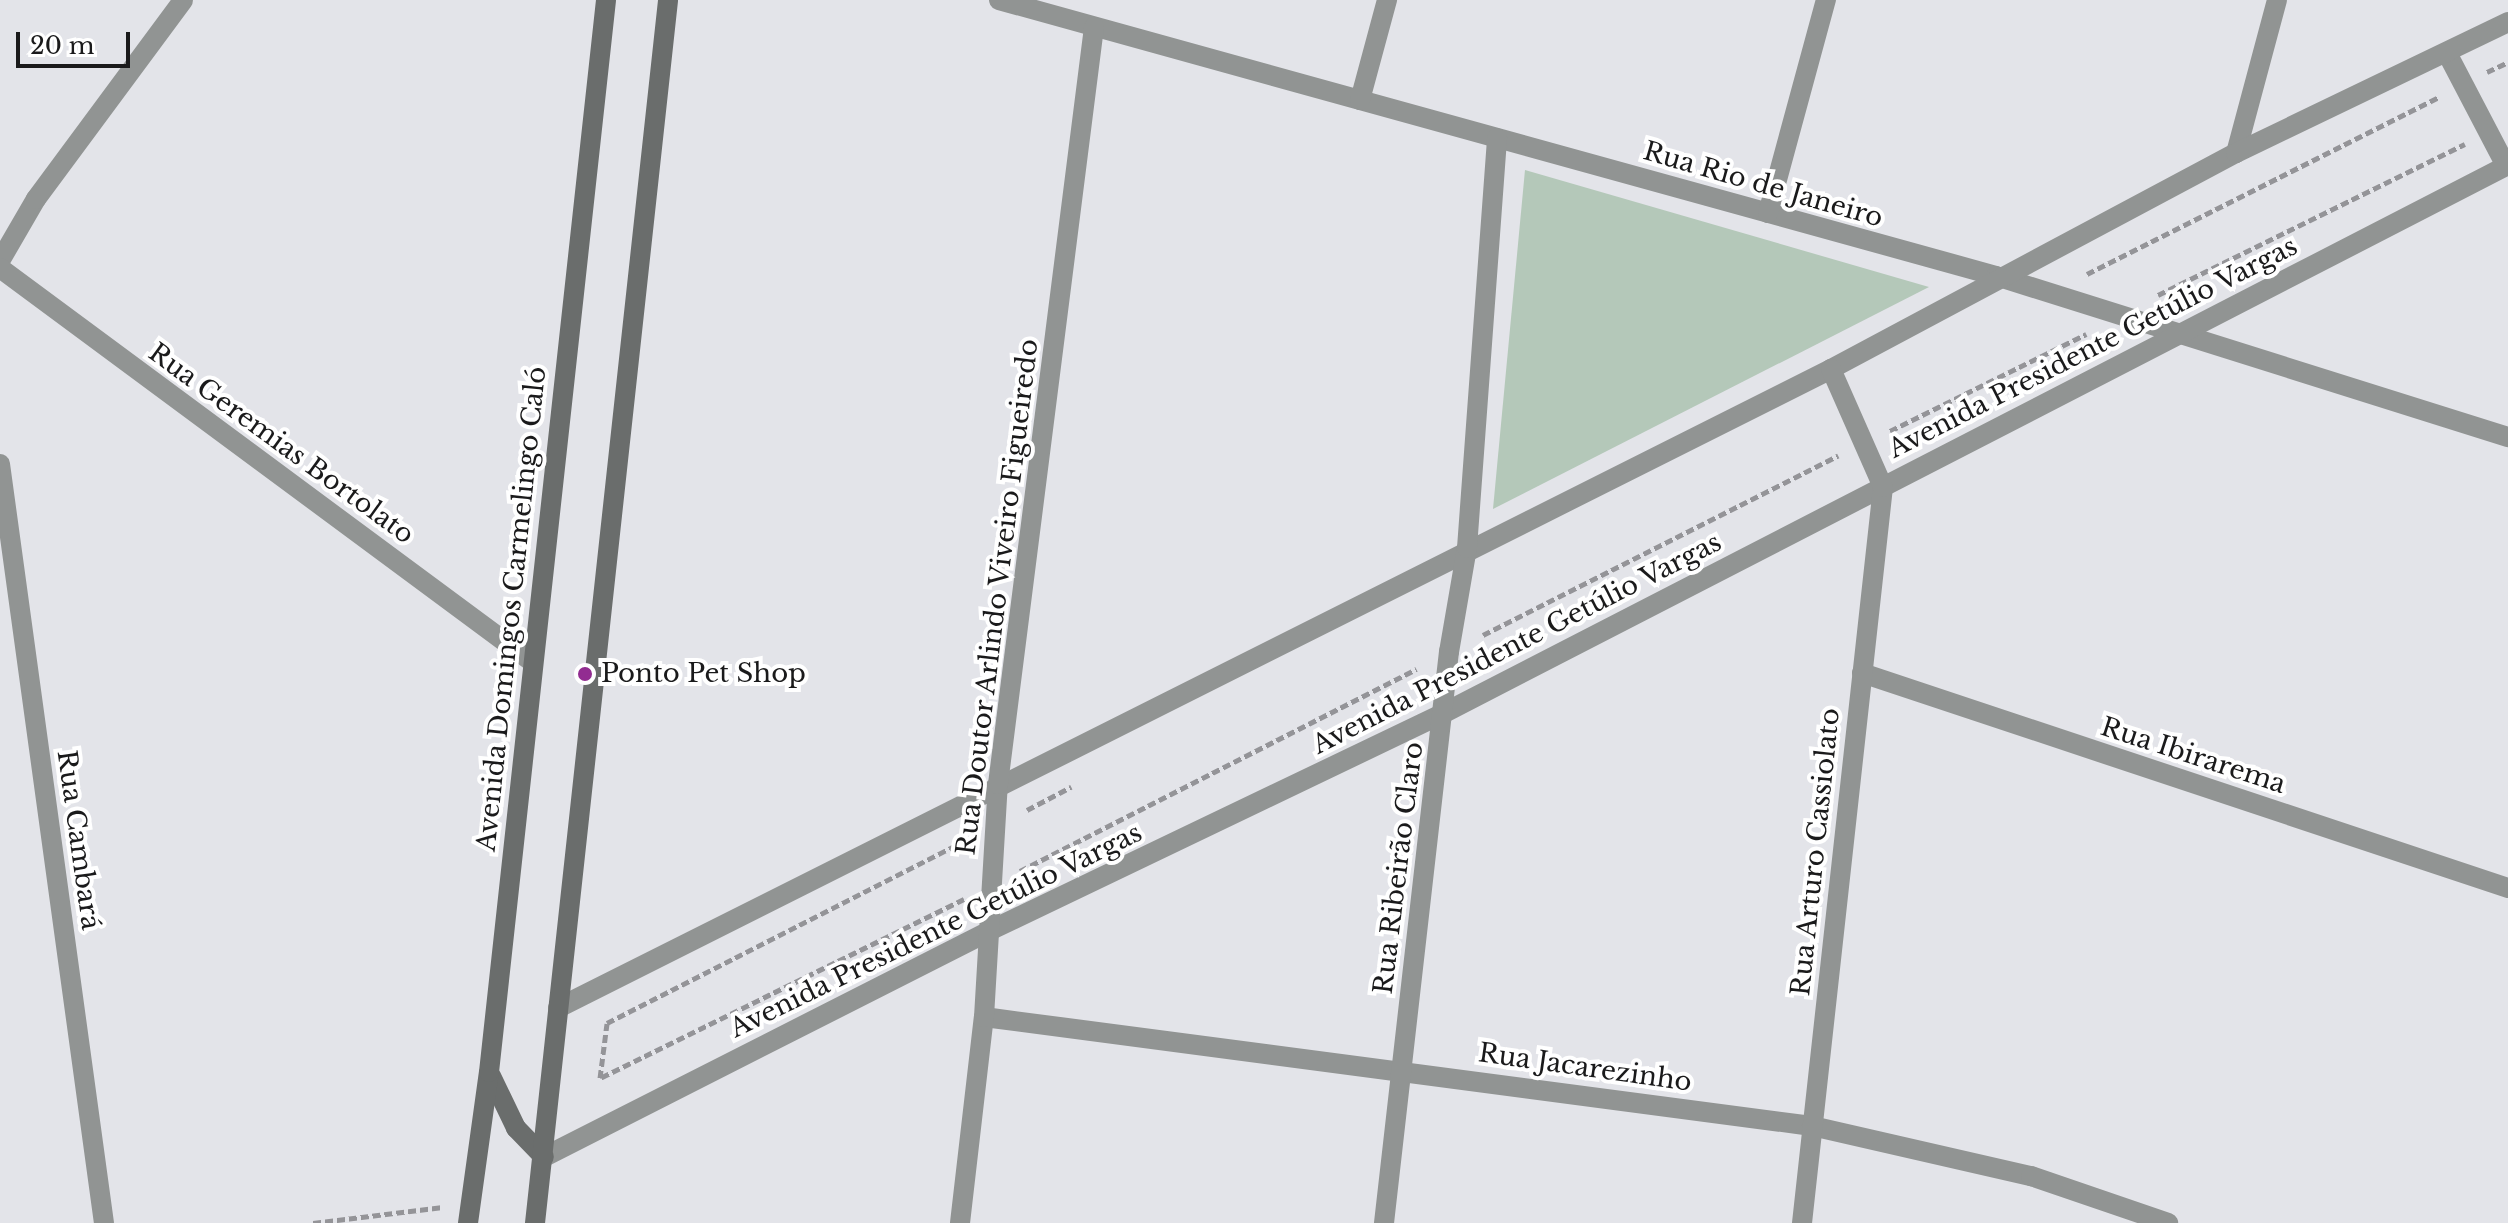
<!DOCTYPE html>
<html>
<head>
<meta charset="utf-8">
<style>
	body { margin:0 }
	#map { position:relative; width:2508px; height:1223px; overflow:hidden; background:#e3e4e9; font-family:"Libre Baskerville",serif }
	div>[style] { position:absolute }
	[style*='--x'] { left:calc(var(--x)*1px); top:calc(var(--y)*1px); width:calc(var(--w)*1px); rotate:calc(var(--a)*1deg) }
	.green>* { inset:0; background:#b4c8b9 }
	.path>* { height:5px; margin-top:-2.5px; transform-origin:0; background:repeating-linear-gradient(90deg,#949498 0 8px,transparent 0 12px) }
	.street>* { height:20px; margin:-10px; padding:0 10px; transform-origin:10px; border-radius:10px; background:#919493 }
	.secondary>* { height:20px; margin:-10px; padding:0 10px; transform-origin:10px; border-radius:10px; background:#6a6d6c }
	.dots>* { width:22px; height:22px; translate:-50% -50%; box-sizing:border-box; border:4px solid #fff; border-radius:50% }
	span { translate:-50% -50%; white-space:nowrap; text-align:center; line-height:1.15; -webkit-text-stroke:8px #fff; paint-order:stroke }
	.street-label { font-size:26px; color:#1a1a1b }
	.poi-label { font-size:26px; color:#1a1a1b }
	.left { translate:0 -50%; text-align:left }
	.scale { position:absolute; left:16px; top:32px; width:114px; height:36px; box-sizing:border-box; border:4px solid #1a1a1b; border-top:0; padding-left:10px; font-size:24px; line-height:28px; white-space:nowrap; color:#1a1a1b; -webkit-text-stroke:6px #fff; paint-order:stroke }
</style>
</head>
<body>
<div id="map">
	<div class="green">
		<i style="clip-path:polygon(1525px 170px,1929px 287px,1493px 509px)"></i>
	</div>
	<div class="path">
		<i style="--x:2487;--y:72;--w:23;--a:-25"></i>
		<i style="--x:2087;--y:274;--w:394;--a:-26.7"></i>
		<i style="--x:2158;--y:295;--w:342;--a:-26.2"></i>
		<i style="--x:1890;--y:431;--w:219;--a:-26.3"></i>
		<i style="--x:1483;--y:635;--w:398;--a:-26.8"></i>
		<i style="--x:1027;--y:810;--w:50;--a:-27.6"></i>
		<i style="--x:1020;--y:871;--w:445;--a:-27"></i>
		<i style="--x:964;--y:899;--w:406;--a:153.8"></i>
		<i style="--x:600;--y:1078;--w:55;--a:-82.7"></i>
		<i style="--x:607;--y:1023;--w:405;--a:-27"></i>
		<i style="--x:313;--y:1223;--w:131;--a:-7"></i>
	</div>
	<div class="street">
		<i style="--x:999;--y:0;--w:1034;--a:15.47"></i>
		<i style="--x:1996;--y:276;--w:537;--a:17.46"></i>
		<i style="--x:2447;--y:53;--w:127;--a:62.4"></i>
		<i style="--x:1360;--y:100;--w:104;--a:-74.9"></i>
		<i style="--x:2236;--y:153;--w:158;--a:-75"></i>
		<i style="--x:1768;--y:213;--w:221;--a:-74.8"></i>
		<i style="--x:0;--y:261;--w:72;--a:-59.9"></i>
		<i style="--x:36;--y:199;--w:247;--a:-53.5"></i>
		<i style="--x:0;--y:268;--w:661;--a:36.51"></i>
		<i style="--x:0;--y:464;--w:766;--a:82.2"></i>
		<i style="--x:1862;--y:673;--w:681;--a:18.41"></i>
		<i style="--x:558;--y:1008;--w:1424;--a:-26.65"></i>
		<i style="--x:1831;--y:369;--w:459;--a:-28.1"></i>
		<i style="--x:2236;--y:153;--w:302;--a:-25.7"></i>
		<i style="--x:984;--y:1017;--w:835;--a:7.5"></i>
		<i style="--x:1812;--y:1126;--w:225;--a:12.9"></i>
		<i style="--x:2031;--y:1176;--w:145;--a:18.9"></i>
		<i style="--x:544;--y:1157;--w:499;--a:-26.9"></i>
		<i style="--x:989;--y:931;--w:505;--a:-25.6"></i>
		<i style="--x:1444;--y:713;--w:1197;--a:-27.25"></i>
		<i style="--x:960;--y:1223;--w:207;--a:-83.4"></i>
		<i style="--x:984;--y:1017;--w:233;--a:-86.6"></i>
		<i style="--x:998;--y:784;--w:763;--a:-82.77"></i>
		<i style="--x:1384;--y:1223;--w:575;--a:-83.51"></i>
		<i style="--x:1449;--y:652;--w:106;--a:-80.2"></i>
		<i style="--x:1467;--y:548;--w:411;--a:-85.8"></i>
		<i style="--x:1802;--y:1223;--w:740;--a:-83.72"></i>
		<i style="--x:1883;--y:487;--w:129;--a:-113.8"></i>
	</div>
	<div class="secondary">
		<i style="--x:491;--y:1076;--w:58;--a:64.3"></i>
		<i style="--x:516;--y:1128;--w:40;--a:46"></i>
		<i style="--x:468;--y:1223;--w:152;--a:-82.1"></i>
		<i style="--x:489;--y:1072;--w:1078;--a:-83.77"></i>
		<i style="--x:535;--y:1223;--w:1230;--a:-83.79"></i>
	</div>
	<div class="dots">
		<i style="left:585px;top:674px;background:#922c91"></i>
	</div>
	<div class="street-label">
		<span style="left:1763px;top:185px;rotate:16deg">Rua Rio de Janeiro</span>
		<span style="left:2093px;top:348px;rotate:-27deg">Avenida Presidente Getúlio Vargas</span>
		<span style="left:281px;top:444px;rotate:36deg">Rua Geremias Bortolato</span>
		<span style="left:998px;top:597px;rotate:-83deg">Rua Doutor Arlindo Viveiro Figueiredo</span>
		<span style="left:512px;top:609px;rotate:-84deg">Avenida Domingos Carmelingo Caló</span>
		<span style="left:1517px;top:644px;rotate:-27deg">Avenida Presidente Getúlio Vargas</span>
		<span style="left:2193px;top:756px;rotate:18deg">Rua Ibirarema</span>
		<span style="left:78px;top:840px;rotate:82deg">Rua Cambará</span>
		<span style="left:1816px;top:852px;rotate:-84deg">Rua Arturo Cassiolato</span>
		<span style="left:1399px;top:868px;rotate:-83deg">Rua Ribeirão Claro</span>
		<span style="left:936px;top:931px;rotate:-26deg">Avenida Presidente Getúlio Vargas</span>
		<span style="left:1585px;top:1068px;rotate:8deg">Rua Jacarezinho</span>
	</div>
	<div class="poi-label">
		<span class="left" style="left:601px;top:674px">Ponto Pet Shop</span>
	</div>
	<div class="scale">20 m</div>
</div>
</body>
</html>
